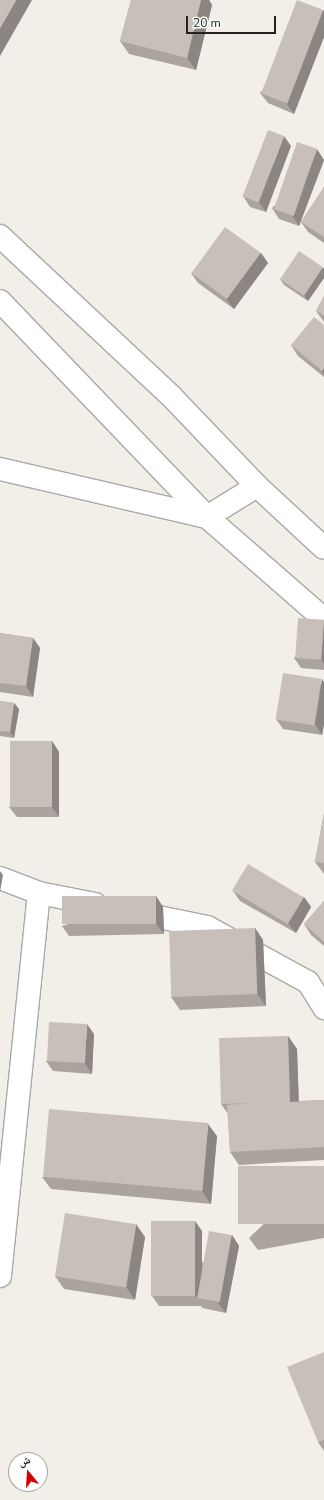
<!DOCTYPE html>
<html>
<head>
<meta charset="utf-8">
<style>
	body { margin:0 }
	#map { position:relative; width:324px; height:1500px; overflow:hidden; background:#f2efe9; font-family:"Nunito Sans","Noto Naskh Arabic",sans-serif }
	div>[style] { position:absolute }
	[style*='--x'] { left:calc(var(--x)*1px); top:calc(var(--y)*1px); width:calc(var(--w)*1px); rotate:calc(var(--a)*1deg) }
	.roads { filter:drop-shadow(1px 0 #a9a9a9) drop-shadow(-1px 0 #a9a9a9) drop-shadow(0 1px #a9a9a9) drop-shadow(0 -1px #a9a9a9) }
	.minor>* { height:22px; margin:-11px; padding:0 11px; transform-origin:11px; border-radius:11px; background:#fff }
	.tertiary>* { height:22px; margin:-11px; padding:0 11px; transform-origin:11px; border-radius:11px; background:#fff }
	.wall>* { inset:0; background:#aba49e }
	.shaded-wall>* { inset:0; background:#8b8681 }
	.building>* { inset:0; background:#c7bfb8; transform-origin:0 0 }
	span { translate:-50% -50%; white-space:nowrap; text-align:center; line-height:1.15; -webkit-text-stroke:3px #fff; paint-order:stroke }
	.north { position:absolute; left:8px; top:1452px; width:40px; height:40px; box-sizing:border-box; background:#fff; border:1px solid #a7a7a7; border-radius:50%; rotate:342deg; font-size:11px; font-weight:700; line-height:16px; text-align:center; color:#222 }
	.north::after { content:''; display:block; margin:auto; width:14px; height:18px; background:#d40000; clip-path:polygon(50% 0,100% 100%,50% 72%,0 100%) }
	.scale { position:absolute; left:186px; top:16px; width:90px; height:18px; box-sizing:border-box; border:2px solid #222; border-top:0; padding-left:5px; font-size:12px; line-height:14px; white-space:nowrap; color:#222; -webkit-text-stroke:3px #fff; paint-order:stroke }
</style>
</head>
<body>
<div id="map">
	<div class="roads">
		<div class="minor">
			<i style="--x:0;--y:469;--w:212;--a:13.1"></i>
			<i style="--x:0;--y:878;--w:42;--a:21"></i>
			<i style="--x:39;--y:893;--w:57;--a:11.1"></i>
			<i style="--x:134;--y:912;--w:75;--a:11.6"></i>
			<i style="--x:207;--y:927;--w:115;--a:28.6"></i>
			<i style="--x:308;--y:982;--w:31;--a:58"></i>
			<i style="--x:0;--y:1276;--w:385;--a:-84.2"></i>
		</div>
		<div class="tertiary">
			<i style="--x:0;--y:236;--w:234;--a:43.1"></i>
			<i style="--x:171;--y:396;--w:124;--a:46.3"></i>
			<i style="--x:257;--y:486;--w:91;--a:42.8"></i>
			<i style="--x:0;--y:301;--w:299;--a:46.2"></i>
			<i style="--x:207;--y:517;--w:155;--a:41.1"></i>
			<i style="--x:207;--y:517;--w:59;--a:-31.8"></i>
		</div>
	</div>
	<div class="wall">
		<i style="clip-path:polygon(131px 0,209px 0,212px 5px,196px 70px,129px 54px,120px 41px)"></i>
		<i style="clip-path:polygon(323px 10px,324px 11px,324px 37px,294px 114px,268px 103px,260px 93px)"></i>
		<i style="clip-path:polygon(291px 146px,266px 212px,250px 207px,243px 196px)"></i>
		<i style="clip-path:polygon(324px 160px,299px 226px,279px 219px,272px 208px)"></i>
		<i style="clip-path:polygon(324px 187px,324px 243px,308px 232px,301px 222px)"></i>
		<i style="clip-path:polygon(261px 253px,268px 263px,234px 309px,198px 283px,191px 273px)"></i>
		<i style="clip-path:polygon(324px 269px,324px 278px,308px 301px,284px 285px,280px 279px)"></i>
		<i style="clip-path:polygon(324px 296px,324px 322px,316px 311px)"></i>
		<i style="clip-path:polygon(324px 325px,324px 377px,298px 356px,291px 345px)"></i>
		<i style="clip-path:polygon(324px 620px,324px 670px,301px 668px,294px 658px)"></i>
		<i style="clip-path:polygon(0 633px,33px 638px,40px 648px,33px 697px,0 692px)"></i>
		<i style="clip-path:polygon(324px 682px,324px 724px,322px 735px,283px 729px,276px 719px)"></i>
		<i style="clip-path:polygon(0 701px,14px 703px,19px 709px,14px 738px,0 736px)"></i>
		<i style="clip-path:polygon(52px 741px,59px 752px,59px 817px,17px 817px,9px 807px)"></i>
		<i style="clip-path:polygon(324px 813px,324px 874px,315px 862px)"></i>
		<i style="clip-path:polygon(233px 891px,304px 897px,311px 907px,296px 933px,240px 901px)"></i>
		<i style="clip-path:polygon(156px 896px,163px 907px,164px 934px,69px 936px,62px 926px)"></i>
		<i style="clip-path:polygon(324px 901px,324px 946px,311px 935px,304px 924px)"></i>
		<i style="clip-path:polygon(255px 928px,263px 940px,266px 1006px,180px 1010px,171px 997px)"></i>
		<i style="clip-path:polygon(94px 1034px,92px 1074px,53px 1071px,46px 1061px)"></i>
		<i style="clip-path:polygon(288px 1036px,297px 1049px,299px 1101px,324px 1100px,324px 1160px,239px 1165px,230px 1152px,228px 1114px,221px 1104px)"></i>
		<i style="clip-path:polygon(217px 1136px,211px 1204px,51px 1189px,42px 1177px)"></i>
		<i style="clip-path:polygon(324px 1166px,324px 1238px,258px 1250px,249px 1238px)"></i>
		<i style="clip-path:polygon(202px 1231px,202px 1263px,232px 1235px,239px 1246px,226px 1313px,202px 1308px,201px 1306px,159px 1306px,152px 1296px)"></i>
		<i style="clip-path:polygon(145px 1237px,135px 1300px,64px 1289px,55px 1276px)"></i>
		<i style="clip-path:polygon(324px 1352px,324px 1451px,318px 1442px)"></i>
	</div>
	<div class="shaded-wall">
		<i style="clip-path:polygon(16px 0,32px 0,0 56px,0 28px)"></i>
		<i style="clip-path:polygon(201px 0,209px 0,212px 5px,196px 70px,187px 58px)"></i>
		<i style="clip-path:polygon(323px 10px,324px 11px,324px 37px,294px 114px,287px 104px)"></i>
		<i style="clip-path:polygon(284px 136px,291px 146px,266px 212px,259px 202px)"></i>
		<i style="clip-path:polygon(317px 149px,324px 160px,299px 226px,292px 215px)"></i>
		<i style="clip-path:polygon(261px 253px,268px 263px,234px 309px,226px 299px)"></i>
		<i style="clip-path:polygon(323px 267px,324px 269px,324px 278px,308px 301px,304px 295px)"></i>
		<i style="clip-path:polygon(324px 368px,324px 374px,322px 371px)"></i>
		<i style="clip-path:polygon(324px 621px,324px 664px,321px 659px)"></i>
		<i style="clip-path:polygon(33px 638px,40px 648px,33px 697px,26px 686px)"></i>
		<i style="clip-path:polygon(322px 679px,324px 682px,324px 724px,322px 735px,315px 724px)"></i>
		<i style="clip-path:polygon(14px 703px,19px 709px,14px 738px,10px 732px)"></i>
		<i style="clip-path:polygon(52px 741px,59px 752px,59px 817px,51px 806px)"></i>
		<i style="clip-path:polygon(0 871px,3px 875px,0 892px)"></i>
		<i style="clip-path:polygon(156px 896px,163px 907px,164px 934px,156px 924px)"></i>
		<i style="clip-path:polygon(304px 897px,311px 907px,296px 933px,288px 923px)"></i>
		<i style="clip-path:polygon(255px 928px,263px 940px,266px 1006px,257px 994px)"></i>
		<i style="clip-path:polygon(87px 1024px,94px 1034px,92px 1074px,85px 1063px)"></i>
		<i style="clip-path:polygon(288px 1036px,297px 1049px,299px 1114px,290px 1102px)"></i>
		<i style="clip-path:polygon(208px 1124px,217px 1136px,211px 1204px,202px 1191px)"></i>
		<i style="clip-path:polygon(195px 1221px,202px 1231px,202px 1299px,195px 1296px)"></i>
		<i style="clip-path:polygon(136px 1224px,145px 1237px,135px 1300px,126px 1287px)"></i>
		<i style="clip-path:polygon(232px 1235px,239px 1246px,226px 1313px,218px 1303px)"></i>
	</div>
	<div class="building">
		<i style="clip-path:polygon(0 0,16px 0,0 28px)"></i>
		<i style="clip-path:polygon(131px 0,201px 0,187px 58px,120px 41px)"></i>
		<i style="left:297px;top:0;width:28px;height:100px;rotate:21deg"></i>
		<i style="left:268px;top:130px;width:17px;height:71px;rotate:21deg"></i>
		<i style="left:297px;top:142px;width:21px;height:71px;rotate:19deg"></i>
		<i style="clip-path:polygon(324px 187px,324px 237px,301px 222px)"></i>
		<i style="left:225px;top:227px;width:44px;height:57px;rotate:36deg"></i>
		<i style="left:299px;top:251px;width:29px;height:34px;rotate:34deg"></i>
		<i style="clip-path:polygon(324px 296px,324px 315px,316px 311px)"></i>
		<i style="clip-path:polygon(314px 317px,324px 325px,324px 368px,322px 371px,291px 345px)"></i>
		<i style="left:298px;top:618px;width:26px;height:40px;rotate:4deg"></i>
		<i style="clip-path:polygon(0 633px,33px 638px,26px 686px,0 683px)"></i>
		<i style="left:283px;top:673px;width:39px;height:47px;rotate:9deg"></i>
		<i style="clip-path:polygon(0 701px,14px 703px,10px 732px,0 731px)"></i>
		<i style="left:10px;top:741px;width:42px;height:66px"></i>
		<i style="clip-path:polygon(324px 813px,324px 863px,315px 862px)"></i>
		<i style="left:248px;top:864px;width:65px;height:31px;rotate:31deg"></i>
		<i style="left:156px;top:896px;width:28px;height:94px;rotate:90deg"></i>
		<i style="clip-path:polygon(324px 901px,324px 942px,304px 924px)"></i>
		<i style="left:255px;top:928px;width:66px;height:86px;rotate:88deg"></i>
		<i style="left:49px;top:1022px;width:38px;height:39px;rotate:3deg"></i>
		<i style="clip-path:polygon(288px 1036px,290px 1102px,324px 1100px,324px 1147px,230px 1152px,227px 1105px,251px 1103px,221px 1104px,219px 1038px)"></i>
		<i style="left:49px;top:1109px;width:160px;height:68px;rotate:5deg"></i>
		<i style="left:324px;top:1166px;width:58px;height:86px;rotate:90deg"></i>
		<i style="left:65px;top:1213px;width:72px;height:64px;rotate:9deg"></i>
		<i style="left:151px;top:1221px;width:44px;height:75px"></i>
		<i style="left:209px;top:1231px;width:23px;height:68px;rotate:10deg"></i>
		<i style="clip-path:polygon(324px 1352px,324px 1440px,318px 1442px,287px 1367px)"></i>
	</div>
	<div class="north">ش</div>
	<div class="scale">20 m</div>
</div>
</body>
</html>
